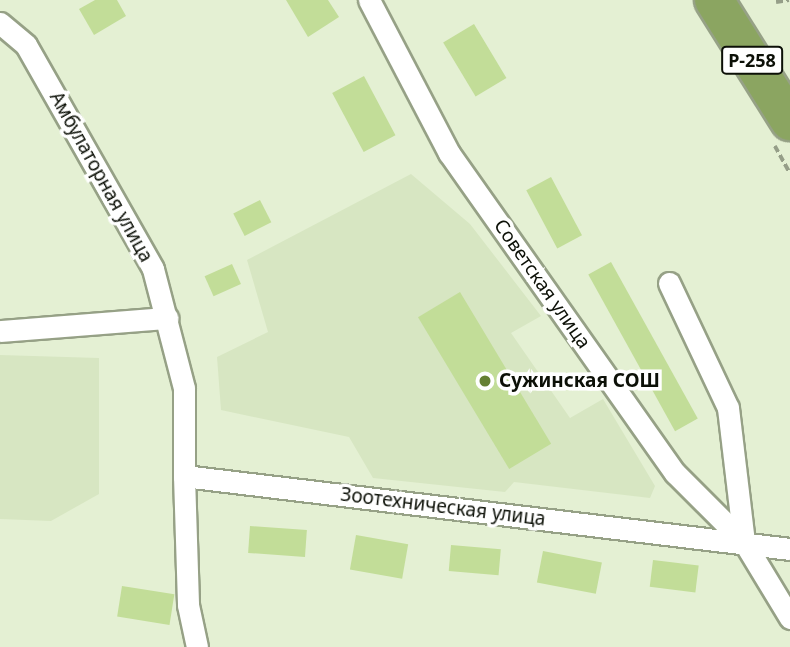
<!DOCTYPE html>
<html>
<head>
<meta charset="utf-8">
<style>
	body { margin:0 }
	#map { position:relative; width:790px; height:647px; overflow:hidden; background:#e4f0d3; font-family:"Noto Sans",sans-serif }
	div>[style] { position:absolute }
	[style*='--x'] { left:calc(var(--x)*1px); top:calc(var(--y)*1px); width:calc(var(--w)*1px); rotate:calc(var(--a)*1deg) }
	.built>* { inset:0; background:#d7e6c2 }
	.building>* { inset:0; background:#c2dd98; transform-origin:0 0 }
	.path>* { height:3.5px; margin-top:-1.75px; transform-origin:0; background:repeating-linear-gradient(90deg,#959e88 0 7px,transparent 0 10.5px) }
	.roads { filter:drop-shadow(2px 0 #96a186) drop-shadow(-2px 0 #96a186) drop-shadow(0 2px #96a186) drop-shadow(0 -2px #96a186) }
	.street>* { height:21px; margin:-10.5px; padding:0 10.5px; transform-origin:10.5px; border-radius:10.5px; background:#fff }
	.highway>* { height:38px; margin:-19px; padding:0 19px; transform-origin:19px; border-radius:19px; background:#8ba561 }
	.dots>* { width:19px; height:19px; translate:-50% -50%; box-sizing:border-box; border:4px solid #fff; border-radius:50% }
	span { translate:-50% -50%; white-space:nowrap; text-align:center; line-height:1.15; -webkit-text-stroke:7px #fff; paint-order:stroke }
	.shield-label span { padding:2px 5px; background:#fff; border:2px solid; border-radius:5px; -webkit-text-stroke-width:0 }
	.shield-label { font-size:18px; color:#0c1007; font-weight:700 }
	.street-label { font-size:19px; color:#0c1007 }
	.poi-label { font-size:19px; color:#0c1007; font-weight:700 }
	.left { translate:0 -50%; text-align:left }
</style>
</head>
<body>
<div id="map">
	<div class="built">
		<i style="clip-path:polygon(411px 174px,470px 224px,541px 316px,511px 333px,570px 418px,603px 399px,655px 486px,650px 498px,514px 482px,505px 492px,373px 478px,349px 437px,221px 410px,217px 357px,268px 332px,247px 260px)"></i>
		<i style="clip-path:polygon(0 355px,99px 358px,99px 494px,51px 521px,0 519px)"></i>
	</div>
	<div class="building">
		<i style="clip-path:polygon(95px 0,117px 0,126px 16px,94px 35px,79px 9px)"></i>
		<i style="clip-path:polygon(286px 0,328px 0,339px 17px,308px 37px)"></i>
		<i style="left:474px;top:24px;width:63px;height:36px;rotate:59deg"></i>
		<i style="left:364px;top:76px;width:67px;height:36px;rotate:62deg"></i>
		<i style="left:551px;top:177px;width:66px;height:28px;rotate:62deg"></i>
		<i style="left:260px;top:200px;width:25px;height:30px;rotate:63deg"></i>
		<i style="left:611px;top:262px;width:179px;height:26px;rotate:61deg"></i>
		<i style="left:232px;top:264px;width:22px;height:30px;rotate:66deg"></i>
		<i style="left:460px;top:292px;width:177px;height:49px;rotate:59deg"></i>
		<i style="left:250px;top:526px;width:57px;height:27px;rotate:4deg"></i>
		<i style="left:356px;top:535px;width:53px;height:35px;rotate:10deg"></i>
		<i style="left:451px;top:545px;width:50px;height:26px;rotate:5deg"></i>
		<i style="left:543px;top:551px;width:60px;height:32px;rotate:11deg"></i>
		<i style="left:653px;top:560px;width:46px;height:27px;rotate:7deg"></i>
		<i style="left:122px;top:586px;width:53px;height:31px;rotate:9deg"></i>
	</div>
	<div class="path">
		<i style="--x:776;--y:2;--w:13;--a:-9"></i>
		<i style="--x:775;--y:146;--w:31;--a:61"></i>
	</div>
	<div class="roads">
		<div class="street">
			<i style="--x:369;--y:0;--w:173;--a:62.4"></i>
			<i style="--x:449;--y:153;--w:392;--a:54.8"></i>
			<i style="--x:675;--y:473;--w:98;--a:45"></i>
			<i style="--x:744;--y:542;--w:89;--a:58.8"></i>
			<i style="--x:0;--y:23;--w:34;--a:40"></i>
			<i style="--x:26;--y:45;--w:257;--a:60.4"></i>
			<i style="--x:153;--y:269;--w:123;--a:75.4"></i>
			<i style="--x:184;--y:388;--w:88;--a:90"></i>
			<i style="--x:184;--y:476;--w:610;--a:6.87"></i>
			<i style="--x:669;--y:283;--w:138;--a:64.7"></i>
			<i style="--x:728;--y:408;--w:135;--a:83.2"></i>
			<i style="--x:0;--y:331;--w:168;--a:-4.5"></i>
			<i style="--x:184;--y:476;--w:129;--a:88.2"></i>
			<i style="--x:188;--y:605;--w:43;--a:77.9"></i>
		</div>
		<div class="highway">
			<i style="--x:714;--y:0;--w:143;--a:57.9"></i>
		</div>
	</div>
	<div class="dots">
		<i style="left:485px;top:381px;background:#658034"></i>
	</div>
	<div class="shield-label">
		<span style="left:752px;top:60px">Р-258</span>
	</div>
	<div class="street-label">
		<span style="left:101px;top:177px;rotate:61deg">Амбулаторная улица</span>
		<span style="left:542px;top:284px;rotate:55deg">Советская улица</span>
		<span style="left:443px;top:507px;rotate:7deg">Зоотехническая улица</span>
	</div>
	<div class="poi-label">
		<span class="left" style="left:499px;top:381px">Сужинская СОШ</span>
	</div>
</div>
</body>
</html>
